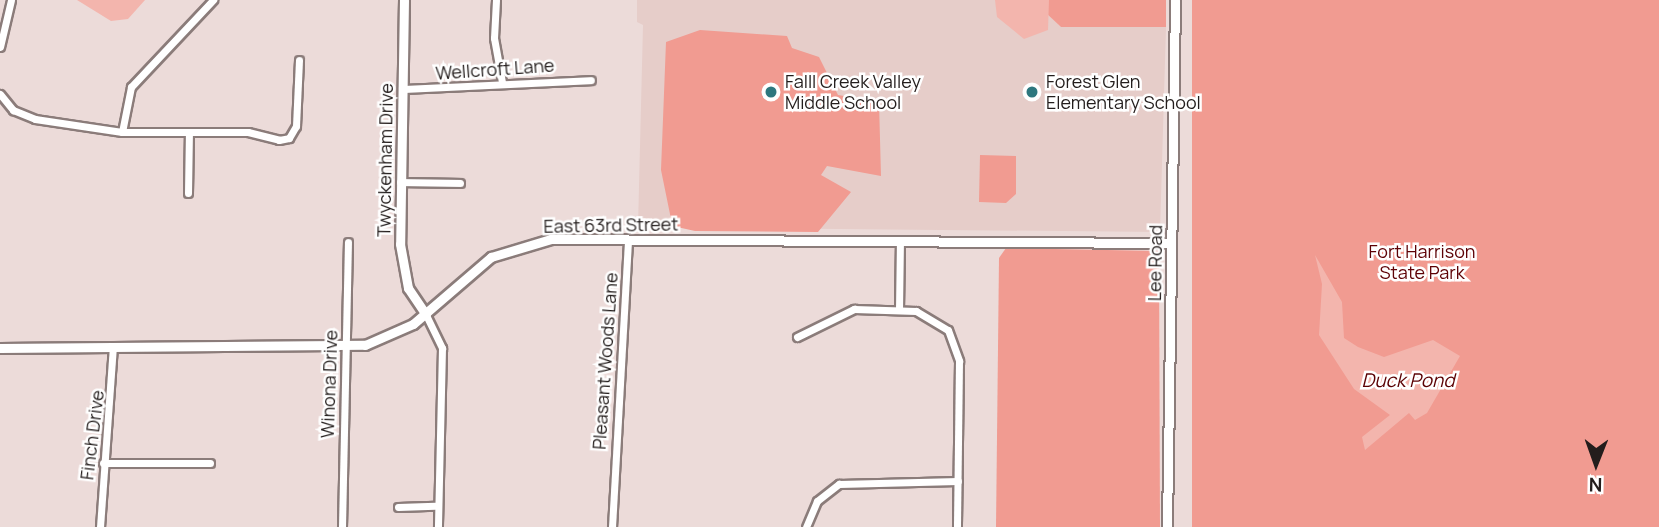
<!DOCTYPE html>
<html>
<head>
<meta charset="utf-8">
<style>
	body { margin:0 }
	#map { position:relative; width:1659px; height:527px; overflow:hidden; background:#ecdbd9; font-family:Manrope,sans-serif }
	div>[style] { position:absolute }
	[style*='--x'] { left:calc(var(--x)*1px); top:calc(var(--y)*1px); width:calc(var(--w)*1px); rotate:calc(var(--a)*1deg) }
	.built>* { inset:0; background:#e6cdc9 }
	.green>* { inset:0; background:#f19b91; transform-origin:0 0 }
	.water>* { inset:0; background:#f3b5ad }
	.roads { filter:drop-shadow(2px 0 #8b7c7a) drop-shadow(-2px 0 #8b7c7a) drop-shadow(0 2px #8b7c7a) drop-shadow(0 -2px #8b7c7a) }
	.minor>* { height:7px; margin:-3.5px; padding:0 3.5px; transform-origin:3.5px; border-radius:3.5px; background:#fff }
	.tertiary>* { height:9px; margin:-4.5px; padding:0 4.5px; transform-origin:4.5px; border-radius:4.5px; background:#fff }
	.dots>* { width:19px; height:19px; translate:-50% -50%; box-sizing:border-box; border:4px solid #fff; border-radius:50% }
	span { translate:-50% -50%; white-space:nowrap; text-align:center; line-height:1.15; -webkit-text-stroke:5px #fff; paint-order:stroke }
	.street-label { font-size:18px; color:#231d1c }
	.poi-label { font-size:18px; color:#231d1c }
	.left { translate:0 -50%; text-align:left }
	.park-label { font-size:18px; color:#5e0206 }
	.water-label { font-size:19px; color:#5b0003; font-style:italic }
	.north { position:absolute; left:1561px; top:429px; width:70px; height:70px; -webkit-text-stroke:5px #fff; paint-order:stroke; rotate:181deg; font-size:19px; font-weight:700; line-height:28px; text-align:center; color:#231d1c }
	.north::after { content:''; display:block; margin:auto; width:24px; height:32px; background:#231d1c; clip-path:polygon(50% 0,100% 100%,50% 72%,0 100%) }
</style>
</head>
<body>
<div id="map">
	<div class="built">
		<i style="clip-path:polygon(637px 0,1032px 0,1061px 27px,1166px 27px,1160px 232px,638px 227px,643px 25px,637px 22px)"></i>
	</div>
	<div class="green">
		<i style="clip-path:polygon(1032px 0,1166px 0,1166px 27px,1061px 27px)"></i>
		<i style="left:1192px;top:0;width:467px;height:527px"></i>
		<i style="clip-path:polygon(700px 30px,787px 36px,792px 48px,819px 57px,838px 95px,879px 102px,881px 176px,827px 166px,821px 175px,851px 192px,818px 232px,695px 231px,677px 227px,671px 219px,661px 170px,666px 42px)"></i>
		<i style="clip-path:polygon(980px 155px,1016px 156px,1016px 194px,1006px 203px,979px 202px)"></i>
		<i style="clip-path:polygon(1006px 248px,1159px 251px,1160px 527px,996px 527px,999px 258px)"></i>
	</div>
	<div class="water">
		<i style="clip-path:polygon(77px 0,145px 0,128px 19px,111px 21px)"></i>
		<i style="clip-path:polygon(995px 0,1049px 0,1048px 30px,1024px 39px,997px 17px)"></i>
		<i style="clip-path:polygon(1315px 255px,1342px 302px,1344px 338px,1358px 347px,1384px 357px,1433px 340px,1460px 356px,1427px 413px,1415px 420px,1409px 413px,1365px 450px,1362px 437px,1390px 415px,1354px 389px,1319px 335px,1322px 284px)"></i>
	</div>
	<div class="roads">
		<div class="minor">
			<i style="--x:496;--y:0;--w:38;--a:93"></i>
			<i style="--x:494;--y:38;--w:45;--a:79.7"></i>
			<i style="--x:0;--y:47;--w:48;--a:-76.8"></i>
			<i style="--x:402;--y:89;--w:189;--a:-2.7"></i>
			<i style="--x:0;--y:94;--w:21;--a:51"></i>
			<i style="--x:13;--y:110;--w:24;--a:22"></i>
			<i style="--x:35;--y:119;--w:88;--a:8.5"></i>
			<i style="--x:122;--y:132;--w:126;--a:0"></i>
			<i style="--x:248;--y:132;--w:32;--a:14"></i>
			<i style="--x:279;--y:140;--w:10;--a:-11"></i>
			<i style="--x:289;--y:138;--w:14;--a:-60"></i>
			<i style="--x:296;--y:126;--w:66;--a:-87.4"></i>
			<i style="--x:122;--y:132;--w:46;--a:-78.7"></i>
			<i style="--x:131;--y:87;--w:120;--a:-46.7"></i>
			<i style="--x:400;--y:182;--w:60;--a:1"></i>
			<i style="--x:188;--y:193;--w:61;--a:-89.1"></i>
			<i style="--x:899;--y:310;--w:70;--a:-89.2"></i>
			<i style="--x:426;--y:315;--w:37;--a:64"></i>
			<i style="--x:442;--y:348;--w:179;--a:91.3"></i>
			<i style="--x:797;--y:337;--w:64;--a:-26.2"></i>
			<i style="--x:854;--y:309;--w:62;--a:1.8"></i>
			<i style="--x:916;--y:311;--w:37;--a:31"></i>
			<i style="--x:948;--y:330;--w:33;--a:70"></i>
			<i style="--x:959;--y:361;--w:166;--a:90.7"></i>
			<i style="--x:103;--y:463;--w:107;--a:0"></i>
			<i style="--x:398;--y:507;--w:37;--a:-2"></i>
			<i style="--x:100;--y:527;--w:180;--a:-85.9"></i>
			<i style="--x:342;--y:527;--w:285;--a:-88.8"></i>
			<i style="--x:612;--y:527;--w:288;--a:-86.8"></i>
			<i style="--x:806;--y:527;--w:28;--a:-67"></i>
			<i style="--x:817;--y:501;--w:28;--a:-38"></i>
			<i style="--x:839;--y:484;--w:119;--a:-1.4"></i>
		</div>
		<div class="tertiary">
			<i style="--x:404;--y:0;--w:244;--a:90.9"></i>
			<i style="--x:400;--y:244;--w:45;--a:79.7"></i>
			<i style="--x:408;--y:288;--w:32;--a:56"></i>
			<i style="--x:0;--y:348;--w:365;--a:-0.5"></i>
			<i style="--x:365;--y:345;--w:52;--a:-23.6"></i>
			<i style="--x:413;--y:324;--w:103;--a:-40.7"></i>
			<i style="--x:491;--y:257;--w:63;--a:-16.7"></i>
			<i style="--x:551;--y:239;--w:620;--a:0.37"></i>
			<i style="--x:1167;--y:527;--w:527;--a:-89.13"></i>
		</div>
	</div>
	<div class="dots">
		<i style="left:771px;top:92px;background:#2e777e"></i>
		<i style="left:1032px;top:92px;background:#2e777e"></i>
	</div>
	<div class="street-label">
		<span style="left:495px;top:69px;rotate:-4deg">Wellcroft Lane</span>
		<span style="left:385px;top:160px;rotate:-89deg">Twyckenham Drive</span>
		<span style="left:611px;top:225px;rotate:-1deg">East 63rd Street</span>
		<span style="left:1155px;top:263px;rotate:-89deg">Lee Road</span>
		<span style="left:605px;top:361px;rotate:-86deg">Pleasant Woods Lane</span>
		<span style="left:329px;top:384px;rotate:-88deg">Winona Drive</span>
		<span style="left:92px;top:435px;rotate:-83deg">Finch Drive</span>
	</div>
	<div class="poi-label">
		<span class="left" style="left:785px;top:92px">Falll Creek Valley<br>Middle School</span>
		<span class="left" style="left:1046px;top:92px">Forest Glen<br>Elementary School</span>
	</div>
	<div class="park-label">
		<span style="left:1422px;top:262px">Fort Harrison<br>State Park</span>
	</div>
	<div class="water-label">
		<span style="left:1408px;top:381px">Duck Pond</span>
	</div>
	<div class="north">N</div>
</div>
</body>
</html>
